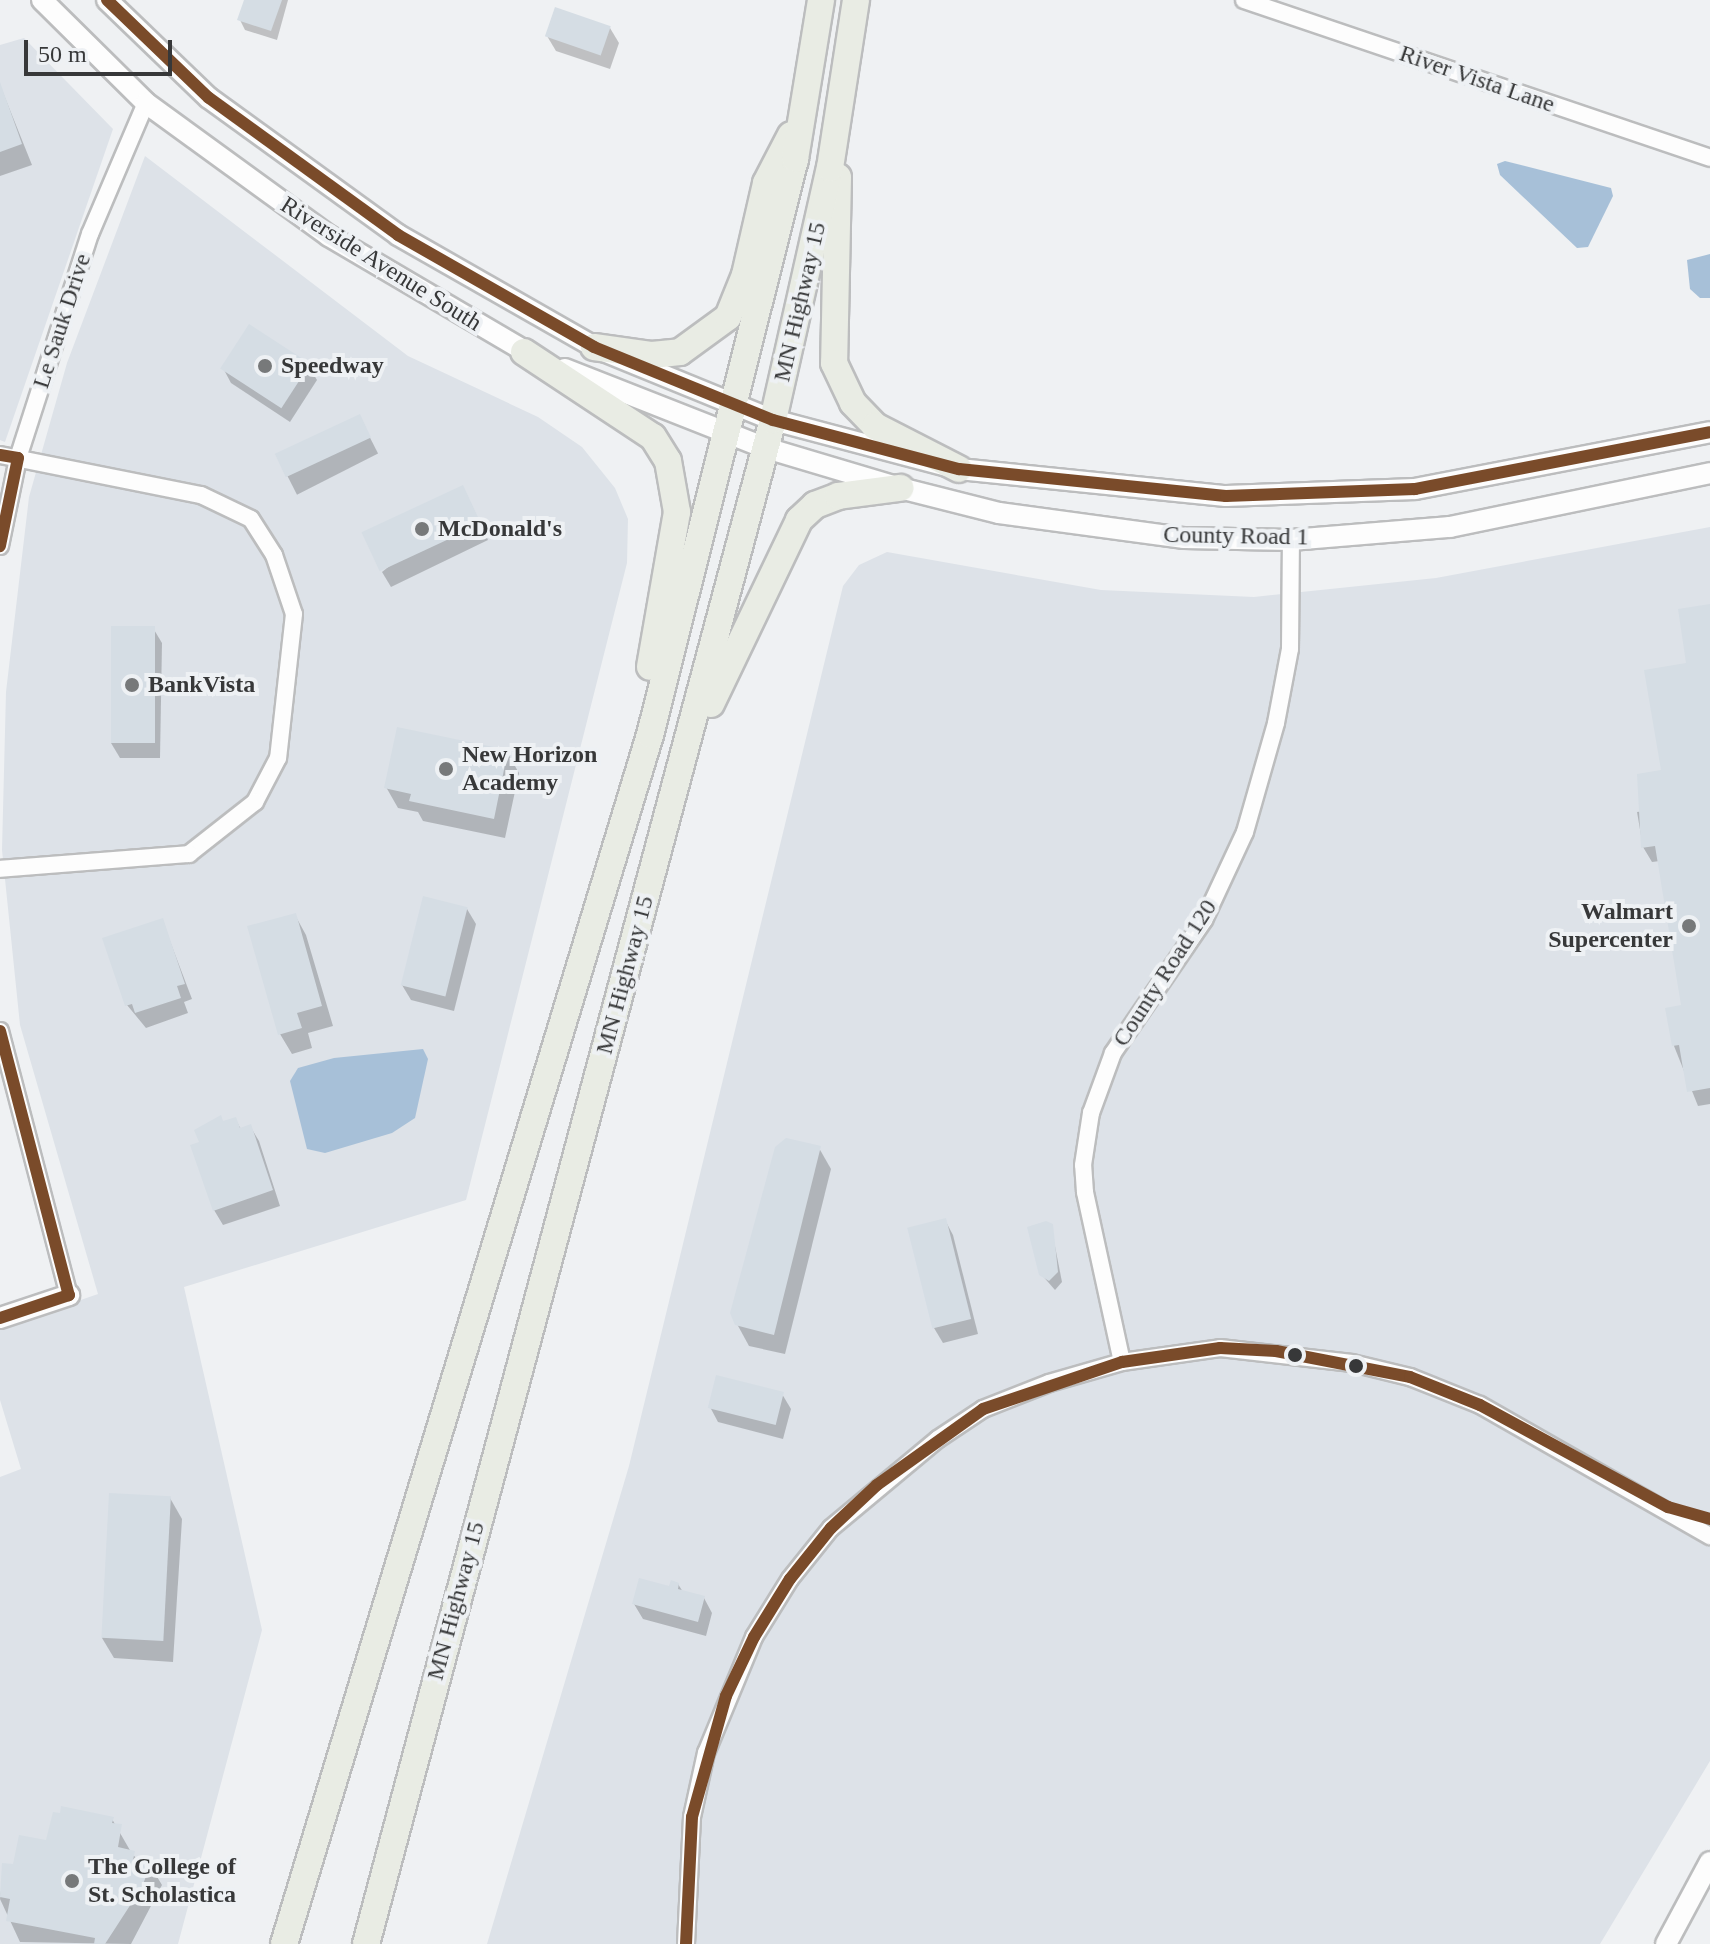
<!DOCTYPE html>
<html>
<head>
<meta charset="utf-8">
<style>
	body { margin:0 }
	#map { position:relative; width:1710px; height:1944px; overflow:hidden; background:#eff1f3; font-family:Georgia,serif }
	div>[style] { position:absolute }
	[style*='--x'] { left:calc(var(--x)*1px); top:calc(var(--y)*1px); width:calc(var(--w)*1px); rotate:calc(var(--a)*1deg) }
	.built>* { inset:0; background:#dde2e8 }
	.water>* { inset:0; background:#a7c0d8 }
	.shadow>* { inset:0; background:#0003; transform-origin:0 0 }
	.building>* { inset:0; background:#d5dde4; transform-origin:0 0 }
	.roads { filter:drop-shadow(2px 0 #bcbdbe) drop-shadow(-2px 0 #bcbdbe) drop-shadow(0 2px #bcbdbe) drop-shadow(0 -2px #bcbdbe) }
	.minor>* { height:16px; margin:-8px; padding:0 8px; transform-origin:8px; border-radius:8px; background:#fdfdfd }
	.tertiary>* { height:20px; margin:-10px; padding:0 10px; transform-origin:10px; border-radius:10px; background:#fdfdfd }
	.trunk>* { height:26px; margin:-13px; padding:0 13px; transform-origin:13px; border-radius:13px; background:#e9ece4 }
	.bus-1>* { height:12px; margin:-6px; padding:0 6px; transform-origin:6px; border-radius:6px; background:#7a4b2a }
	.dots>* { width:22px; height:22px; translate:-50% -50%; box-sizing:border-box; border:4px solid #eef1f4; border-radius:50% }
	span { translate:-50% -50%; white-space:nowrap; text-align:center; line-height:1.15; -webkit-text-stroke:8px #eef1f4; paint-order:stroke }
	.street-label { font-size:24px; color:#373839 }
	.poi-label { font-size:24px; color:#373839; font-weight:700 }
	.left { translate:0 -50%; text-align:left }
	.right { translate:-100% -50%; text-align:right }
	.scale { position:absolute; left:24px; top:40px; width:148px; height:36px; box-sizing:border-box; border:4px solid #373839; border-top:0; padding-left:10px; font-size:24px; line-height:28px; white-space:nowrap; color:#373839; -webkit-text-stroke:6px #eef1f4; paint-order:stroke }
</style>
</head>
<body>
<div id="map">
	<div class="built">
		<i style="clip-path:polygon(24px 38px,113px 129px,5px 442px,0 440px,0 45px)"></i>
		<i style="clip-path:polygon(145px 156px,408px 356px,538px 417px,582px 447px,615px 488px,628px 519px,627px 563px,466px 1200px,184px 1287px,262px 1630px,178px 1944px,0 1944px,0 1477px,21px 1469px,0 1400px,0 1328px,98px 1294px,20px 1025px,2px 850px,6px 692px,29px 497px,67px 363px)"></i>
		<i style="clip-path:polygon(1710px 527px,1710px 1761px,1600px 1944px,487px 1944px,629px 1466px,843px 586px,859px 565px,887px 552px,1101px 590px,1254px 597px,1436px 578px)"></i>
	</div>
	<div class="water">
		<i style="clip-path:polygon(1505px 161px,1611px 188px,1613px 196px,1588px 247px,1577px 248px,1500px 175px,1497px 164px)"></i>
		<i style="clip-path:polygon(1710px 254px,1710px 298px,1700px 298px,1690px 289px,1687px 260px)"></i>
		<i style="clip-path:polygon(423px 1049px,428px 1059px,415px 1118px,392px 1133px,325px 1153px,307px 1149px,290px 1081px,298px 1068px,334px 1058px)"></i>
	</div>
	<div class="shadow">
		<i style="clip-path:polygon(246px 0,288px 0,277px 40px,245px 30px,240px 20px)"></i>
		<i style="clip-path:polygon(610px 28px,619px 43px,610px 69px,556px 51px,547px 36px)"></i>
		<i style="clip-path:polygon(0 85px,32px 165px,0 176px)"></i>
		<i style="clip-path:polygon(308px 365px,317px 380px,290px 422px,231px 383px,223px 368px)"></i>
		<i style="left:359px;top:416px;width:42px;height:91px;rotate:63deg"></i>
		<i style="clip-path:polygon(470px 502px,488px 540px,391px 587px,382px 572px)"></i>
		<i style="clip-path:polygon(1710px 606px,1710px 1104px,1698px 1106px,1674px 1046px,1683px 1007px,1660px 861px,1652px 862px,1643px 847px,1637px 812px,1645px 811px,1663px 772px,1689px 664px)"></i>
		<i style="clip-path:polygon(153px 628px,162px 643px,160px 758px,120px 758px,111px 743px)"></i>
		<i style="clip-path:polygon(507px 752px,519px 773px,505px 838px,423px 821px,418px 812px,398px 808px,386px 787px)"></i>
		<i style="clip-path:polygon(467px 909px,476px 924px,454px 1011px,411px 1000px,402px 985px)"></i>
		<i style="clip-path:polygon(295px 915px,306px 935px,333px 1026px,308px 1033px,312px 1048px,292px 1054px,280px 1034px)"></i>
		<i style="clip-path:polygon(162px 920px,192px 999px,184px 1002px,188px 1013px,146px 1028px,127px 1005px)"></i>
		<i style="clip-path:polygon(235px 1119px,241px 1129px,250px 1126px,259px 1141px,280px 1206px,223px 1225px,214px 1210px,201px 1143px)"></i>
		<i style="clip-path:polygon(819px 1148px,831px 1169px,785px 1354px,749px 1346px,737px 1324px)"></i>
		<i style="clip-path:polygon(945px 1220px,953px 1235px,978px 1334px,943px 1343px,934px 1328px)"></i>
		<i style="clip-path:polygon(1051px 1226px,1062px 1282px,1055px 1290px,1041px 1274px)"></i>
		<i style="clip-path:polygon(782px 1394px,791px 1409px,783px 1439px,718px 1422px,710px 1407px)"></i>
		<i style="clip-path:polygon(170px 1498px,182px 1519px,173px 1662px,114px 1658px,102px 1638px)"></i>
		<i style="clip-path:polygon(678px 1584px,683px 1592px,704px 1598px,712px 1613px,706px 1636px,643px 1619px,634px 1604px)"></i>
		<i style="clip-path:polygon(112px 1819px,131px 1852px,140px 1863px,150px 1865px,162px 1885px,131px 1944px,20px 1942px,0 1899px,4px 1865px,15px 1866px,48px 1843px)"></i>
	</div>
	<div class="building">
		<i style="clip-path:polygon(244px 0,282px 0,271px 31px,237px 20px)"></i>
		<i style="left:555px;top:7px;width:59px;height:31px;rotate:19deg"></i>
		<i style="clip-path:polygon(0 82px,22px 144px,0 152px)"></i>
		<i style="left:249px;top:324px;width:73px;height:53px;rotate:33deg"></i>
		<i style="left:360px;top:414px;width:26px;height:94px;rotate:65deg"></i>
		<i style="left:463px;top:485px;width:43px;height:112px;rotate:65deg"></i>
		<i style="clip-path:polygon(1710px 604px,1710px 1088px,1687px 1092px,1679px 1045px,1672px 1046px,1665px 1008px,1681px 1005px,1655px 846px,1641px 848px,1637px 774px,1661px 770px,1644px 670px,1686px 663px,1678px 609px)"></i>
		<i style="left:111px;top:626px;width:44px;height:117px"></i>
		<i style="clip-path:polygon(397px 727px,508px 750px,494px 819px,409px 801px,411px 794px,384px 788px)"></i>
		<i style="left:423px;top:896px;width:46px;height:92px;rotate:14deg"></i>
		<i style="clip-path:polygon(296px 913px,322px 1006px,297px 1013px,302px 1028px,278px 1035px,247px 926px)"></i>
		<i style="clip-path:polygon(163px 918px,185px 984px,177px 986px,181px 998px,135px 1013px,132px 1004px,125px 1006px,102px 938px)"></i>
		<i style="clip-path:polygon(221px 1115px,223px 1121px,236px 1117px,240px 1128px,251px 1124px,273px 1190px,213px 1211px,190px 1145px,199px 1142px,194px 1130px)"></i>
		<i style="clip-path:polygon(786px 1138px,821px 1146px,774px 1335px,735px 1325px,730px 1313px,775px 1147px)"></i>
		<i style="left:946px;top:1218px;width:104px;height:40px;rotate:76deg"></i>
		<i style="clip-path:polygon(1046px 1221px,1053px 1224px,1058px 1272px,1049px 1281px,1039px 1275px,1027px 1227px)"></i>
		<i style="left:716px;top:1375px;width:70px;height:34px;rotate:14deg"></i>
		<i style="left:109px;top:1493px;width:62px;height:145px;rotate:3deg"></i>
		<i style="clip-path:polygon(639px 1578px,669px 1586px,671px 1580px,679px 1583px,678px 1589px,705px 1596px,698px 1622px,632px 1604px)"></i>
		<i style="clip-path:polygon(61px 1806px,114px 1817px,112px 1823px,122px 1824px,118px 1847px,135px 1851px,133px 1860px,151px 1863px,142px 1887px,105px 1944px,94px 1944px,95px 1938px,6px 1921px,10px 1899px,0 1897px,2px 1863px,13px 1864px,19px 1835px,46px 1840px,53px 1812px,60px 1813px)"></i>
	</div>
	<div class="roads">
		<div class="minor">
			<i style="--x:1244;--y:0;--w:492;--a:18.7"></i>
			<i style="--x:0;--y:455;--w:205;--a:11.3"></i>
			<i style="--x:201;--y:495;--w:55;--a:25.6"></i>
			<i style="--x:251;--y:519;--w:43;--a:57.4"></i>
			<i style="--x:274;--y:555;--w:62;--a:71.3"></i>
			<i style="--x:294;--y:614;--w:145;--a:96.3"></i>
			<i style="--x:278;--y:758;--w:50;--a:117.6"></i>
			<i style="--x:255;--y:802;--w:84;--a:141.8"></i>
			<i style="--x:189;--y:854;--w:190;--a:175.5"></i>
			<i style="--x:0;--y:546;--w:90;--a:-78.4"></i>
			<i style="--x:18;--y:458;--w:235;--a:-72.2"></i>
			<i style="--x:90;--y:234;--w:142;--a:-66.9"></i>
			<i style="--x:0;--y:1031;--w:273;--a:75.4"></i>
			<i style="--x:1122;--y:1362;--w:174;--a:-102.3"></i>
			<i style="--x:1085;--y:1192;--w:27;--a:-94"></i>
			<i style="--x:1083;--y:1165;--w:53;--a:-81.3"></i>
			<i style="--x:1091;--y:1113;--w:64;--a:-69.9"></i>
			<i style="--x:1113;--y:1053;--w:161;--a:-55.6"></i>
			<i style="--x:1204;--y:920;--w:97;--a:-65"></i>
			<i style="--x:1245;--y:832;--w:113;--a:-74.1"></i>
			<i style="--x:1276;--y:723;--w:75;--a:-79.3"></i>
			<i style="--x:1290;--y:649;--w:109;--a:-89.5"></i>
			<i style="--x:686;--y:1944;--w:127;--a:-87.3"></i>
			<i style="--x:692;--y:1817;--w:66;--a:-77.7"></i>
			<i style="--x:706;--y:1753;--w:126;--a:-67.5"></i>
			<i style="--x:754;--y:1637;--w:68;--a:-58.2"></i>
			<i style="--x:790;--y:1579;--w:65;--a:-51.2"></i>
			<i style="--x:831;--y:1528;--w:139;--a:-39.8"></i>
			<i style="--x:938;--y:1439;--w:54;--a:-33.7"></i>
			<i style="--x:983;--y:1409;--w:71;--a:-21.5"></i>
			<i style="--x:1049;--y:1383;--w:76;--a:-16"></i>
			<i style="--x:1122;--y:1362;--w:99;--a:-8.1"></i>
			<i style="--x:1220;--y:1348;--w:133;--a:6.5"></i>
			<i style="--x:1352;--y:1363;--w:60;--a:13.6"></i>
			<i style="--x:1410;--y:1377;--w:75;--a:21.8"></i>
			<i style="--x:1480;--y:1405;--w:265;--a:29.7"></i>
		</div>
		<div class="tertiary">
			<i style="--x:42;--y:0;--w:146;--a:44.7"></i>
			<i style="--x:146;--y:103;--w:226;--a:36"></i>
			<i style="--x:329;--y:236;--w:239;--a:30.4"></i>
			<i style="--x:107;--y:0;--w:141;--a:43.9"></i>
			<i style="--x:209;--y:98;--w:233;--a:35.9"></i>
			<i style="--x:398;--y:235;--w:226;--a:29.7"></i>
			<i style="--x:594;--y:347;--w:193;--a:22.2"></i>
			<i style="--x:773;--y:420;--w:192;--a:14.8"></i>
			<i style="--x:959;--y:469;--w:268;--a:5.8"></i>
			<i style="--x:1226;--y:496;--w:189;--a:-2.1"></i>
			<i style="--x:1415;--y:489;--w:300;--a:-10.9"></i>
			<i style="--x:565;--y:369;--w:216;--a:21.5"></i>
			<i style="--x:766;--y:448;--w:140;--a:16.6"></i>
			<i style="--x:900;--y:488;--w:102;--a:14.2"></i>
			<i style="--x:999;--y:513;--w:187;--a:7.7"></i>
			<i style="--x:1184;--y:538;--w:107;--a:1.1"></i>
			<i style="--x:1291;--y:540;--w:160;--a:-4.7"></i>
			<i style="--x:1450;--y:527;--w:266;--a:-11.7"></i>
			<i style="--x:0;--y:1318;--w:73;--a:-18.4"></i>
			<i style="--x:1666;--y:1944;--w:93;--a:-61.8"></i>
		</div>
		<div class="trunk">
			<i style="--x:838;--y:177;--w:186;--a:91.2"></i>
			<i style="--x:834;--y:363;--w:44;--a:64.6"></i>
			<i style="--x:853;--y:403;--w:32;--a:46"></i>
			<i style="--x:875;--y:426;--w:94;--a:27.1"></i>
			<i style="--x:594;--y:347;--w:59;--a:7.9"></i>
			<i style="--x:652;--y:355;--w:28;--a:-6"></i>
			<i style="--x:680;--y:352;--w:59;--a:-36.1"></i>
			<i style="--x:728;--y:317;--w:45;--a:-68"></i>
			<i style="--x:745;--y:275;--w:94;--a:-77.1"></i>
			<i style="--x:766;--y:183;--w:54;--a:-62.5"></i>
			<i style="--x:524;--y:352;--w:154;--a:33.4"></i>
			<i style="--x:653;--y:437;--w:28;--a:58"></i>
			<i style="--x:668;--y:461;--w:52;--a:80"></i>
			<i style="--x:677;--y:512;--w:157;--a:99.9"></i>
			<i style="--x:711;--y:704;--w:204;--a:-64.4"></i>
			<i style="--x:799;--y:520;--w:22;--a:-43"></i>
			<i style="--x:815;--y:505;--w:25;--a:-21"></i>
			<i style="--x:838;--y:496;--w:63;--a:-7.4"></i>
			<i style="--x:284;--y:1944;--w:1263;--a:-73.16"></i>
			<i style="--x:650;--y:735;--w:594;--a:-75.87"></i>
			<i style="--x:795;--y:159;--w:161;--a:-80.7"></i>
			<i style="--x:366;--y:1944;--w:1577;--a:-75.05"></i>
			<i style="--x:773;--y:420;--w:258;--a:-77.3"></i>
			<i style="--x:830;--y:168;--w:170;--a:-81.2"></i>
		</div>
	</div>
	<div class="bus-1">
		<i style="--x:107;--y:0;--w:141;--a:43.9"></i>
		<i style="--x:209;--y:98;--w:233;--a:35.9"></i>
		<i style="--x:398;--y:235;--w:226;--a:29.7"></i>
		<i style="--x:594;--y:347;--w:193;--a:22.2"></i>
		<i style="--x:773;--y:420;--w:192;--a:14.8"></i>
		<i style="--x:959;--y:469;--w:268;--a:5.8"></i>
		<i style="--x:1226;--y:496;--w:189;--a:-2.1"></i>
		<i style="--x:1415;--y:489;--w:300;--a:-10.9"></i>
		<i style="--x:0;--y:455;--w:18;--a:9"></i>
		<i style="--x:18;--y:458;--w:90;--a:101.6"></i>
		<i style="--x:0;--y:1031;--w:273;--a:75.4"></i>
		<i style="--x:69;--y:1295;--w:73;--a:161.6"></i>
		<i style="--x:686;--y:1944;--w:127;--a:-87.3"></i>
		<i style="--x:692;--y:1817;--w:126;--a:-74.3"></i>
		<i style="--x:726;--y:1696;--w:65;--a:-64.6"></i>
		<i style="--x:754;--y:1637;--w:68;--a:-58.2"></i>
		<i style="--x:790;--y:1579;--w:65;--a:-51.2"></i>
		<i style="--x:831;--y:1528;--w:63;--a:-43.1"></i>
		<i style="--x:877;--y:1485;--w:130;--a:-35.6"></i>
		<i style="--x:983;--y:1409;--w:147;--a:-18.7"></i>
		<i style="--x:1122;--y:1362;--w:99;--a:-8.1"></i>
		<i style="--x:1220;--y:1348;--w:56;--a:3.1"></i>
		<i style="--x:1276;--y:1351;--w:136;--a:11"></i>
		<i style="--x:1410;--y:1377;--w:75;--a:21.8"></i>
		<i style="--x:1480;--y:1405;--w:214;--a:28.5"></i>
		<i style="--x:1668;--y:1507;--w:44;--a:15.9"></i>
	</div>
	<div class="dots">
		<i style="left:265px;top:366px;background:#77797a"></i>
		<i style="left:422px;top:529px;background:#77797a"></i>
		<i style="left:132px;top:685px;background:#77797a"></i>
		<i style="left:446px;top:769px;background:#77797a"></i>
		<i style="left:1689px;top:926px;background:#77797a"></i>
		<i style="left:1295px;top:1355px;background:#373839"></i>
		<i style="left:1356px;top:1366px;background:#373839"></i>
		<i style="left:72px;top:1881px;background:#77797a"></i>
	</div>
	<div class="street-label">
		<span style="left:1477px;top:79px;rotate:19deg">River Vista Lane</span>
		<span style="left:381px;top:264px;rotate:32deg">Riverside Avenue South</span>
		<span style="left:800px;top:302px;rotate:-77deg">MN Highway 15</span>
		<span style="left:62px;top:321px;rotate:-72deg">Le Sauk Drive</span>
		<span style="left:1236px;top:536px;rotate:1deg">County Road 1</span>
		<span style="left:1165px;top:973px;rotate:-57deg">County Road 120</span>
		<span style="left:625px;top:975px;rotate:-75deg">MN Highway 15</span>
		<span style="left:456px;top:1601px;rotate:-75deg">MN Highway 15</span>
	</div>
	<div class="poi-label">
		<span class="left" style="left:281px;top:366px">Speedway</span>
		<span class="left" style="left:438px;top:529px">McDonald's</span>
		<span class="left" style="left:148px;top:685px">BankVista</span>
		<span class="left" style="left:462px;top:769px">New Horizon<br>Academy</span>
		<span class="right" style="left:1673px;top:926px">Walmart<br>Supercenter</span>
		<span class="left" style="left:88px;top:1881px">The College of<br>St. Scholastica</span>
	</div>
	<div class="scale">50 m</div>
</div>
</body>
</html>
